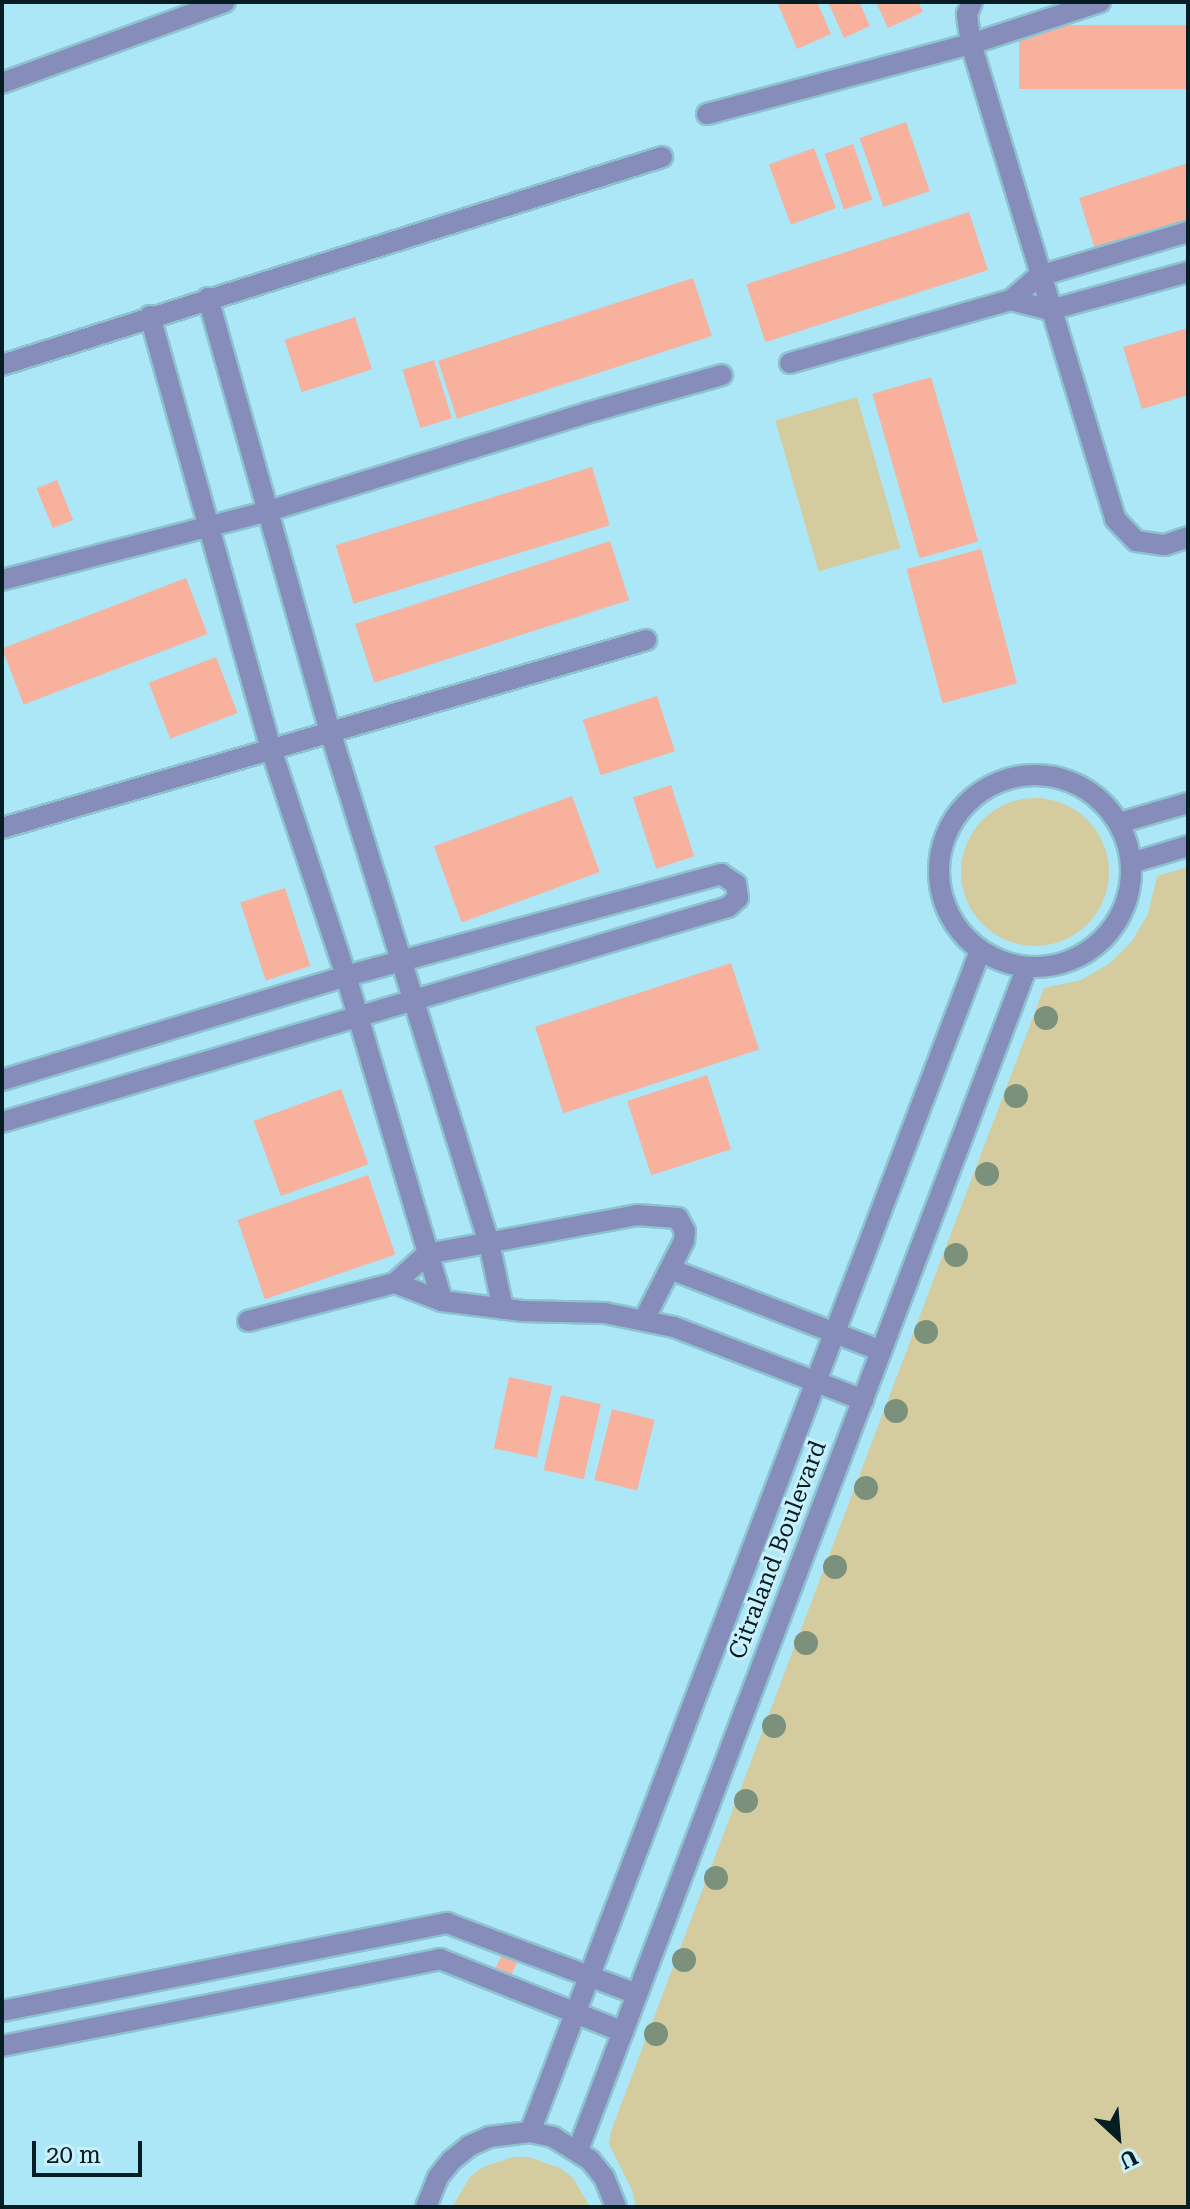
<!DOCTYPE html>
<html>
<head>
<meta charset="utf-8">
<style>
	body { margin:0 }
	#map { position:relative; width:1190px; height:2209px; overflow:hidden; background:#abe7f7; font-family:"Roboto Serif",serif }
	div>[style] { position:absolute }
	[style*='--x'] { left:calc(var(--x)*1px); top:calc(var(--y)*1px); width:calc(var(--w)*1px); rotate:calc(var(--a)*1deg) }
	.green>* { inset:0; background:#d4cb9e; transform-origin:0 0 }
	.round { border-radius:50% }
	.building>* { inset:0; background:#f7b19d; transform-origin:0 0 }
	.roads { filter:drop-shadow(2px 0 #8dc3d1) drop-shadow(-2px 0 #8dc3d1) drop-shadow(0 2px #8dc3d1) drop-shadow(0 -2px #8dc3d1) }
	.street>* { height:20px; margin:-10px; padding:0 10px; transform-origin:10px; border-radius:10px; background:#868dba }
	.street>.ring { margin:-10px; padding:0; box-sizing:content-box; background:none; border:20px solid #868dba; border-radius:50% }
	.trees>* { width:24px; height:24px; margin:-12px; border-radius:50%; background:#7c917c }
	span { translate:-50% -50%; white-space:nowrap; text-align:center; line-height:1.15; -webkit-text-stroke:6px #c9f0fb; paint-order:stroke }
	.street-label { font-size:24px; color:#051d23 }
	.frame { position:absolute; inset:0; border:4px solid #051d23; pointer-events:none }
	.north { position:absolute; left:1078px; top:2097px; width:80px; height:80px; -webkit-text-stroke:6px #c9f0fb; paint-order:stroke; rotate:154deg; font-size:22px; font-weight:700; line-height:32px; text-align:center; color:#051d23 }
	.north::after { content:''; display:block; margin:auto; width:28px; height:36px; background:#051d23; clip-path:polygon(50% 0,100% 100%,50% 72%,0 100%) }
	.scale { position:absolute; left:32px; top:2141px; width:110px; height:36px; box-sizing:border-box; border:4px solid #051d23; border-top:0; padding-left:10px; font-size:24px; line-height:28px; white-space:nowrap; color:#051d23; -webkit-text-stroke:6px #c9f0fb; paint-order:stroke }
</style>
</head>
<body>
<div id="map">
	<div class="green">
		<i style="left:857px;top:397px;width:157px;height:85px;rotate:74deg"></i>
		<i class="round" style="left:961px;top:798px;width:148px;height:148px"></i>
		<i style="clip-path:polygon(1188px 867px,1188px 2207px,636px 2207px,632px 2190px,609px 2144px,611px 2131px,1044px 988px,1081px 980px,1109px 964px,1132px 941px,1148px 914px,1157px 876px)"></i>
		<i style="clip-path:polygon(513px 2157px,529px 2157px,560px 2168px,573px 2178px,590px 2207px,452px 2207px,470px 2177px,483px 2167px)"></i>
	</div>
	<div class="building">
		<i style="clip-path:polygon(777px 2px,817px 2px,831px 34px,797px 49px)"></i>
		<i style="clip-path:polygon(828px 2px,859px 2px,870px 26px,844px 38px)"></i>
		<i style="clip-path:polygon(876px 2px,918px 2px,923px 12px,888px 28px)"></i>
		<i style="left:1188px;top:25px;width:64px;height:169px;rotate:90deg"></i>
		<i style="left:906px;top:122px;width:73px;height:49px;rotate:71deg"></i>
		<i style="left:853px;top:144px;width:59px;height:30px;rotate:71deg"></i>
		<i style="left:814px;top:148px;width:64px;height:48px;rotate:70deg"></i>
		<i style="clip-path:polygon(1188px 163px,1188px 227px,1097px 256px,1079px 198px)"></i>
		<i style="left:969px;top:212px;width:61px;height:234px;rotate:72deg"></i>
		<i style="left:693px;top:278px;width:61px;height:268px;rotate:72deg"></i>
		<i style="left:355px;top:317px;width:55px;height:74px;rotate:72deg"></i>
		<i style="clip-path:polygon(1188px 328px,1188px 395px,1142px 409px,1123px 347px)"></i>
		<i style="left:434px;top:360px;width:61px;height:33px;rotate:73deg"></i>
		<i style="left:931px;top:377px;width:171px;height:61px;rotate:74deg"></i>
		<i style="left:592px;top:467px;width:61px;height:268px;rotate:73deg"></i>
		<i style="left:57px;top:480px;width:43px;height:22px;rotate:68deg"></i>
		<i style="left:610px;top:541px;width:62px;height:268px;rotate:72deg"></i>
		<i style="left:981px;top:549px;width:139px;height:77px;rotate:75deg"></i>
		<i style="left:186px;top:578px;width:60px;height:197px;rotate:69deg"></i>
		<i style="left:216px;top:657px;width:60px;height:72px;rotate:69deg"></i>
		<i style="left:657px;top:696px;width:58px;height:78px;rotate:72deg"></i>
		<i style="left:671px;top:785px;width:75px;height:40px;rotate:72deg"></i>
		<i style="left:572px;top:796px;width:81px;height:147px;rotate:70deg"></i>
		<i style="left:285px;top:888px;width:82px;height:47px;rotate:72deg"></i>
		<i style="left:731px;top:963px;width:91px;height:206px;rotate:72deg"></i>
		<i style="left:707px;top:1075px;width:78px;height:84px;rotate:72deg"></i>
		<i style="left:341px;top:1089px;width:80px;height:93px;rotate:70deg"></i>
		<i style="left:368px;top:1175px;width:84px;height:138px;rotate:71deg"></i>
		<i style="left:509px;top:1377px;width:44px;height:73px;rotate:12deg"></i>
		<i style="left:561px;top:1395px;width:41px;height:77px;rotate:13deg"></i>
		<i style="left:612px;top:1409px;width:44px;height:73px;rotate:14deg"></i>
		<i style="left:503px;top:1952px;width:17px;height:18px;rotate:24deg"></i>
	</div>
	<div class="roads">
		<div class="street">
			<i style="--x:1100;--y:2;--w:136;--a:162"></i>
			<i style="--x:971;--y:44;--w:496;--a:73.1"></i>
			<i style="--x:1115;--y:519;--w:30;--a:46"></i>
			<i style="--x:1136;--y:541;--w:29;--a:8"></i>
			<i style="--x:1165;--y:545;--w:24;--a:-19"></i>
			<i style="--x:2;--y:83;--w:237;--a:-20"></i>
			<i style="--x:707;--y:114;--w:273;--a:-14.9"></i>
			<i style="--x:971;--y:44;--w:30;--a:-98"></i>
			<i style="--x:967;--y:14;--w:13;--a:-67"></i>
			<i style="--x:208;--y:298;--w:450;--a:74.3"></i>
			<i style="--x:330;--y:731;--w:536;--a:72.75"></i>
			<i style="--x:489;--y:1243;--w:67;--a:78"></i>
			<i style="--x:1011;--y:300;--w:40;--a:14.4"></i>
			<i style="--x:1050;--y:310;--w:143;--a:-15.4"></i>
			<i style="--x:150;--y:316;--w:450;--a:74.4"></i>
			<i style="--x:271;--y:749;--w:239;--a:71.7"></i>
			<i style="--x:346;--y:976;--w:339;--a:73.5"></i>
			<i style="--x:790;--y:363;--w:230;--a:-15.9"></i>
			<i style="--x:1011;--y:300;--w:37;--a:-41"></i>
			<i style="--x:1039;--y:276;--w:155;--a:-16.5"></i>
			<i style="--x:2;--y:365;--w:692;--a:-17.49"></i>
			<i style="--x:2;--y:580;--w:272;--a:-14.5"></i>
			<i style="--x:265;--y:512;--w:337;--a:-17.1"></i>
			<i style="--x:587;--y:413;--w:140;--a:-15.7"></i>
			<i class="ring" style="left:939px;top:775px;width:172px;height:172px"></i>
			<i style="--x:1119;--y:823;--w:72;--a:-16.2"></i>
			<i style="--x:2;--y:828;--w:671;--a:-16.27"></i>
			<i style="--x:1131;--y:863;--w:59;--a:-16.6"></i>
			<i style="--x:2;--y:1080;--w:359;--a:-16.8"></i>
			<i style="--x:346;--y:976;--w:389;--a:-15.2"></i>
			<i style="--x:721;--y:874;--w:18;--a:34"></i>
			<i style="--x:736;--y:884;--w:14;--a:82"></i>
			<i style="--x:738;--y:898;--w:13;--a:138"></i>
			<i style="--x:728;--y:907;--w:757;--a:163.5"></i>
			<i style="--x:670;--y:1269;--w:226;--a:21.2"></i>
			<i style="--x:395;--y:1283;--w:50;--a:21"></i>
			<i style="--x:442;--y:1301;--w:81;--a:7.1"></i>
			<i style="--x:522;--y:1311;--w:83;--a:1.4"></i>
			<i style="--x:605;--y:1313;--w:70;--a:11.5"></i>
			<i style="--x:674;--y:1327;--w:203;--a:21.1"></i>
			<i style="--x:248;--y:1321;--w:152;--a:-14.5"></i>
			<i style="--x:395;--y:1283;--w:43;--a:-42.2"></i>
			<i style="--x:427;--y:1254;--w:214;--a:-10.5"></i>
			<i style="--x:637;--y:1215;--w:41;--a:4.2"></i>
			<i style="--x:678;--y:1218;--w:15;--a:62"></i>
			<i style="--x:685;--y:1231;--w:10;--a:96"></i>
			<i style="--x:684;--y:1241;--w:89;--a:116.9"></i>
			<i style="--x:2;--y:2011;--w:454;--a:-11.2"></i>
			<i style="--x:447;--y:1923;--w:203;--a:20.5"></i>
			<i style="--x:2;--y:2046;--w:447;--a:-11.2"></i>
			<i style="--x:440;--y:1959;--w:197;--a:21.7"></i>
			<i style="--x:530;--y:2132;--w:1264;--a:-69.14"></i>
			<i style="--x:578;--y:2150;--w:1265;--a:-69.22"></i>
			<i style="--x:426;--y:2207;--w:32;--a:-68"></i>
			<i style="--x:438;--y:2177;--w:22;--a:-51"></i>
			<i style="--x:452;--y:2160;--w:22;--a:-39"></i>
			<i style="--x:469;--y:2146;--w:22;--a:-24"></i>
			<i style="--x:489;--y:2137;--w:41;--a:-7"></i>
			<i style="--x:530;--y:2132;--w:24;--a:12"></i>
			<i style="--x:553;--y:2137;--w:44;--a:31.9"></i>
			<i style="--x:590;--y:2160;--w:22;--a:51"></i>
			<i style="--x:604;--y:2177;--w:32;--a:68"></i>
		</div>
	</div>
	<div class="trees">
		<i style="left:1046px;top:1018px"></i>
		<i style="left:1016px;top:1096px"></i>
		<i style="left:987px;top:1174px"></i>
		<i style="left:956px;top:1255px"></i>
		<i style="left:926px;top:1332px"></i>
		<i style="left:896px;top:1411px"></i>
		<i style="left:866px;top:1488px"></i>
		<i style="left:835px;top:1567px"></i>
		<i style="left:806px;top:1643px"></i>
		<i style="left:774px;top:1726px"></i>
		<i style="left:746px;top:1801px"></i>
		<i style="left:716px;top:1878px"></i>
		<i style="left:684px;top:1960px"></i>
		<i style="left:656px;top:2034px"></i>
	</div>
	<div class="street-label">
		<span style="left:778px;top:1550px;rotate:-69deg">Citraland Boulevard</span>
	</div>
	<div class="frame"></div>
	<div class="north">U</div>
	<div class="scale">20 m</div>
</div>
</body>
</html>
